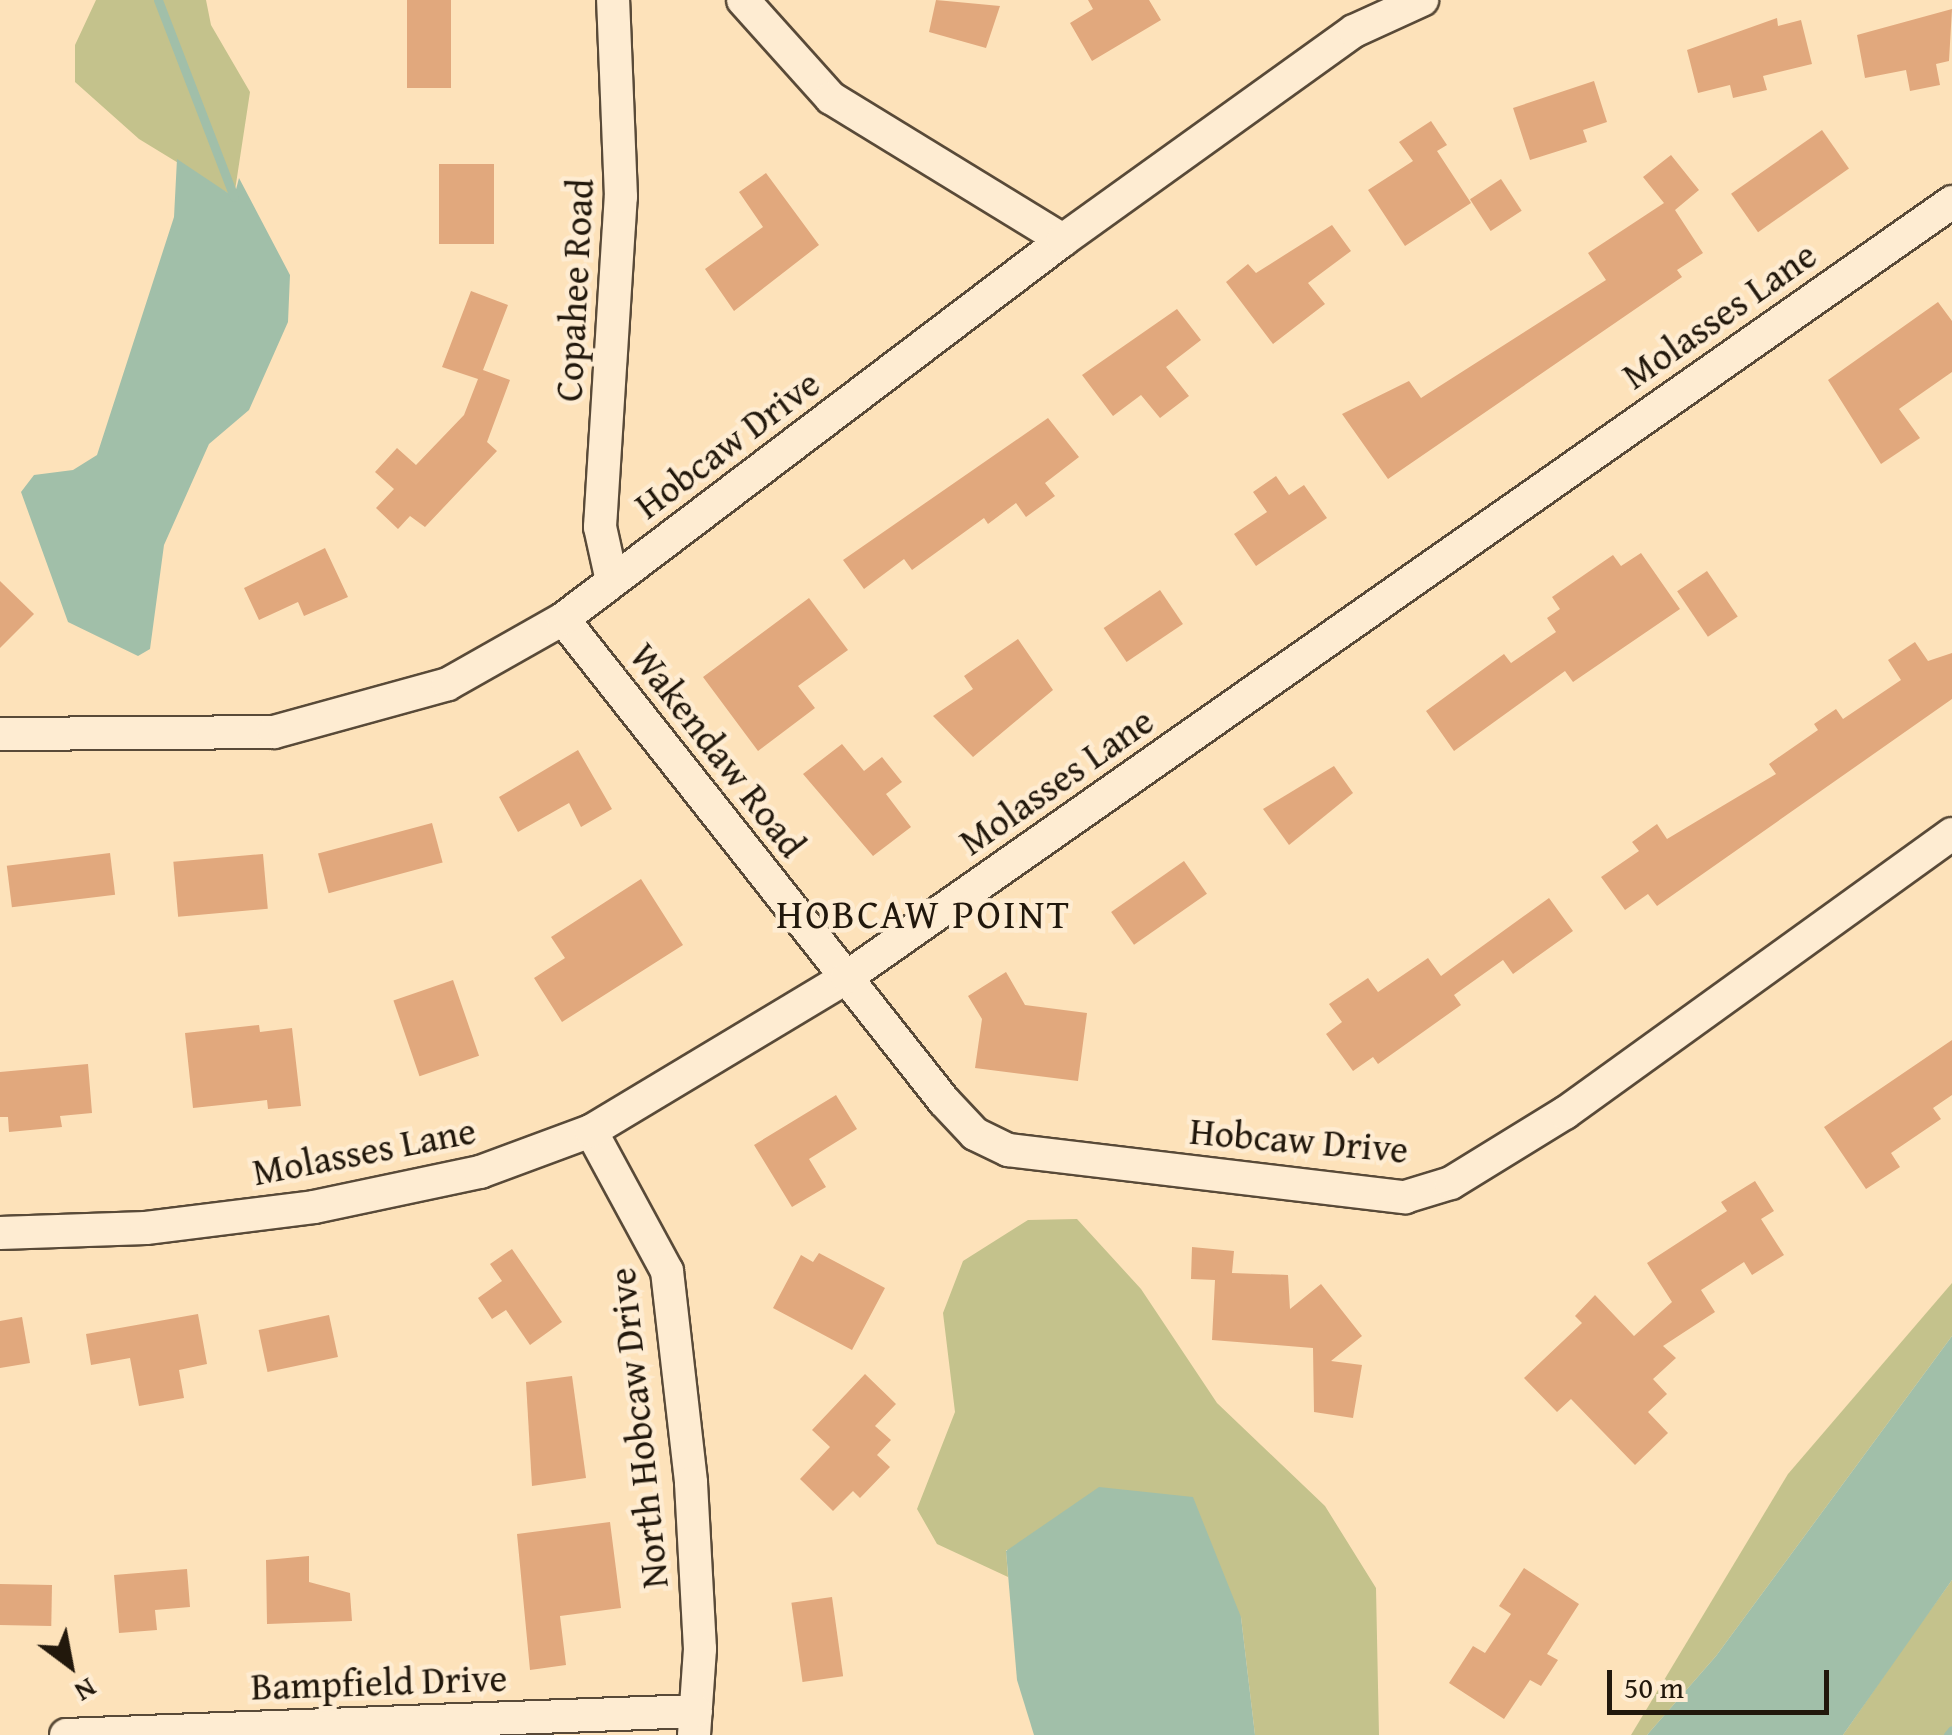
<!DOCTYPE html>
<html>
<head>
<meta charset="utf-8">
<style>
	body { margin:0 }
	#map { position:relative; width:1952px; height:1735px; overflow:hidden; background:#fde2ba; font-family:"Gentium Book Plus",serif }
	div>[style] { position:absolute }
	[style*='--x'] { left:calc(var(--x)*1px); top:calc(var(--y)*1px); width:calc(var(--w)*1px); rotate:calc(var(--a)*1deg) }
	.green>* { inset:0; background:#c4c28c }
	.water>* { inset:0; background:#a1bfa9 }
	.stream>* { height:9px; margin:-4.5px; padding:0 4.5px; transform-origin:4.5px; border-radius:4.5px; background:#a1bfa9 }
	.building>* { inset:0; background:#e1a87d; transform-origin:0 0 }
	.roads { filter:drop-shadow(2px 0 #594a38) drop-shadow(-2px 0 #594a38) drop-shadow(0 2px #594a38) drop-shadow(0 -2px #594a38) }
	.minor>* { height:32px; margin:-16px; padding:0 16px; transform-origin:16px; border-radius:16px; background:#feecd2 }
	span { translate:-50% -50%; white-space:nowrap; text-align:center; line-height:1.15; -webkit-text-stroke:9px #feecd2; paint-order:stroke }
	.street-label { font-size:38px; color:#22180c }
	.neighbourhood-label { font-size:40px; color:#22180c; letter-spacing:2.5px }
	.north { position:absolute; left:20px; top:1615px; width:100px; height:100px; -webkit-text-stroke:8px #feecd2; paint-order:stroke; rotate:148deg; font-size:28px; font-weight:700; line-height:40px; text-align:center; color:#22180c }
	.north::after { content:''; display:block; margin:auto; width:35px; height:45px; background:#22180c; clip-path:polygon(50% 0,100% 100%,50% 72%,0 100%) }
	.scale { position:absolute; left:1607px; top:1670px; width:222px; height:45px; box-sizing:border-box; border:5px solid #22180c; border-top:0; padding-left:12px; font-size:30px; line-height:35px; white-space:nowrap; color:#22180c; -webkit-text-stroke:8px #feecd2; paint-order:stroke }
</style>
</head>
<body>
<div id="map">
	<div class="green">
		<i style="clip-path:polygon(96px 0,206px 0,211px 25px,250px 92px,234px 197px,139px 139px,75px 82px,75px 45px)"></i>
		<i style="clip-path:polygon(1077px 1219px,1141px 1289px,1217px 1403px,1325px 1506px,1376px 1588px,1379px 1735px,1255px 1735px,1241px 1617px,1006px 1550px,1008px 1577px,937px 1544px,917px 1509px,955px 1412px,943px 1313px,963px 1261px,1028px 1220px)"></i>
		<i style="clip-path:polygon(1952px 1283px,1952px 1336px,1716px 1656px,1647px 1735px,1631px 1735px,1788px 1474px)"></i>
		<i style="clip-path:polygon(1952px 1580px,1952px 1735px,1843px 1735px,1908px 1641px)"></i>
	</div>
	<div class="water">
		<i style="clip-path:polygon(177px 159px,234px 197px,239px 178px,290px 275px,288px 322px,249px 410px,209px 444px,164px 545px,150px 649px,138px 656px,68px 622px,21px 492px,34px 475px,73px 470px,97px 455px,174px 217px)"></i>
		<i style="clip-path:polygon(1952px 1336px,1952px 1580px,1843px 1735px,1647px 1735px,1716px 1656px)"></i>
		<i style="clip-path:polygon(1099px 1487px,1193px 1497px,1241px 1617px,1255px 1735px,1034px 1735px,1017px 1680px,1006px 1551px)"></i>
	</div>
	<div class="stream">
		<i style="--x:158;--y:0;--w:211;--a:68.9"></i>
		<i style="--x:1948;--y:1735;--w:6;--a:-51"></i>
	</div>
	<div class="building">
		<i style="left:407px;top:0;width:44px;height:88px"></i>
		<i style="clip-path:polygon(936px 0,1000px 6px,986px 48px,929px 32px)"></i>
		<i style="clip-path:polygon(1088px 0,1149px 0,1161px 20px,1092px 61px,1070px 23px,1093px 9px)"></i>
		<i style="clip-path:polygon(1952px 9px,1949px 61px,1936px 64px,1940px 85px,1910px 91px,1906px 70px,1865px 78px,1857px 35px)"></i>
		<i style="clip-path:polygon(1777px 18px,1778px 26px,1801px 20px,1812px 64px,1763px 76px,1767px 90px,1733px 98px,1730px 85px,1698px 93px,1687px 50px)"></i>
		<i style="clip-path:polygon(1594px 81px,1607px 122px,1583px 130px,1587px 142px,1530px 160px,1513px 108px)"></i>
		<i style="clip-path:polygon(1431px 121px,1447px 145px,1437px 151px,1471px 203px,1405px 246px,1368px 190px,1413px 161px,1399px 142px)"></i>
		<i style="left:1822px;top:130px;width:47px;height:111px;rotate:55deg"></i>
		<i style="clip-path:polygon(1671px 155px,1699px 190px,1675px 210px,1703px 253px,1677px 270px,1682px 277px,1388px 479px,1342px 414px,1409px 381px,1421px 398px,1606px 280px,1588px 253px,1664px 203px,1643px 177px)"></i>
		<i style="left:439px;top:164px;width:55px;height:80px"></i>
		<i style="clip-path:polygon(766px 173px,819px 245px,734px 311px,705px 269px,763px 227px,739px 192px)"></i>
		<i style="left:1501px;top:179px;width:38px;height:37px;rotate:57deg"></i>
		<i style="clip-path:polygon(1332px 225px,1351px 251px,1308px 283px,1325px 304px,1273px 344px,1226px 282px,1248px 264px,1256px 273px)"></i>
		<i style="clip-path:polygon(471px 291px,508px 305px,483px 370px,510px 380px,487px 442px,497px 451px,425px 527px,410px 516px,398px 529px,376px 508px,394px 489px,375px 472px,397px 448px,416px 465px,464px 415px,478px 379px,442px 367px)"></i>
		<i style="clip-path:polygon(1938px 302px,1952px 321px,1952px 372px,1899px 409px,1920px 438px,1881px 464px,1828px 380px)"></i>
		<i style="clip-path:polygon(1177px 309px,1201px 340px,1166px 367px,1189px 396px,1160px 418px,1141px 395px,1113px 416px,1082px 375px)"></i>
		<i style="clip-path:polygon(1048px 418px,1079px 457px,1045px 483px,1055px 496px,1026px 517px,1016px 503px,988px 524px,984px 518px,912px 570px,904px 559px,864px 589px,843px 560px)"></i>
		<i style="clip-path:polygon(1276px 476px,1289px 495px,1304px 485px,1327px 518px,1256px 566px,1234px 534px,1267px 512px,1253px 492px)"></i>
		<i style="clip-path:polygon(325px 548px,348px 597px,304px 616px,298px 602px,259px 620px,244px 588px)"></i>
		<i style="clip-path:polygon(1641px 553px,1680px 609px,1573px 682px,1565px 671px,1454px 751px,1426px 711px,1504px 654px,1511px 663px,1556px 632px,1547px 618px,1560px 609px,1552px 597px,1613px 555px,1621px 566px)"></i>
		<i style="left:1707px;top:571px;width:55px;height:36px;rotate:56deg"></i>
		<i style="clip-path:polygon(0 581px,34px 614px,0 648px)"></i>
		<i style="left:1160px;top:590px;width:41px;height:68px;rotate:56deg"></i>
		<i style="clip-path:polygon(809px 598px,848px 650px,798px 686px,815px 708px,758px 751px,703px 677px)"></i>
		<i style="clip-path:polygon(1018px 639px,1053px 690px,973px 757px,933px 716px,973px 689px,964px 676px)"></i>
		<i style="clip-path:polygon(1915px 642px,1928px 661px,1952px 653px,1952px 699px,1657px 906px,1648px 894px,1625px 910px,1601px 877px,1639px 851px,1632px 842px,1657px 824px,1667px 839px,1776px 774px,1769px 764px,1818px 730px,1814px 724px,1836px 709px,1843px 719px,1901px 680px,1888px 660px)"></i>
		<i style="clip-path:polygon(842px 744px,864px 771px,882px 757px,902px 782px,886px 794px,911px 827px,873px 856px,803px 774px)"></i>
		<i style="clip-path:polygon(578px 750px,612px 809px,581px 827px,569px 803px,518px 832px,499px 797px)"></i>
		<i style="clip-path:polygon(1334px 766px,1353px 793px,1289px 845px,1263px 809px)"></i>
		<i style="left:432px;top:823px;width:41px;height:118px;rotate:75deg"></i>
		<i style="left:110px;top:853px;width:42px;height:104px;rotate:83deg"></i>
		<i style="left:263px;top:854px;width:55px;height:90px;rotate:85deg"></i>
		<i style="left:1184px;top:861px;width:40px;height:89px;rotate:55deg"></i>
		<i style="clip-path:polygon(641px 879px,683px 945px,562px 1022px,534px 978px,565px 958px,551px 937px)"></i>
		<i style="clip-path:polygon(1549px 898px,1573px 931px,1513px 974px,1503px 960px,1454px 995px,1461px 1005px,1378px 1064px,1373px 1057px,1353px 1071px,1326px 1034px,1342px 1022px,1329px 1004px,1368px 978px,1378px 992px,1428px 958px,1441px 976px)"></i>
		<i style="clip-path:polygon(1006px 972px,1025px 1005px,1087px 1013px,1078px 1081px,975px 1068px,982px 1019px,968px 996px)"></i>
		<i style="left:453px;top:980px;width:80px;height:63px;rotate:71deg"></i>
		<i style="clip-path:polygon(259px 1025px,260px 1032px,292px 1028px,301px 1106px,268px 1109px,267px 1100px,193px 1108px,185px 1033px)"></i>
		<i style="clip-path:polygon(1952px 1040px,1952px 1095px,1933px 1108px,1941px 1119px,1891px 1153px,1900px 1167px,1866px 1189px,1824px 1127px)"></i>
		<i style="clip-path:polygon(88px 1064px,92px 1113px,60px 1116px,62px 1127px,9px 1132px,8px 1117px,0 1117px,0 1072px)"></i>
		<i style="clip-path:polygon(836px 1095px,857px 1129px,809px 1159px,826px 1187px,792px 1207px,754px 1145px)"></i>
		<i style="clip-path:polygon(1755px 1181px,1774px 1211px,1761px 1219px,1784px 1255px,1752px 1275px,1744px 1262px,1701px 1290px,1715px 1312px,1663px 1346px,1676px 1358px,1653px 1379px,1667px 1394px,1648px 1412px,1668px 1433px,1635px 1465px,1571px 1399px,1557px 1412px,1524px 1378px,1582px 1323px,1575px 1316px,1595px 1295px,1634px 1336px,1672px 1302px,1647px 1263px,1727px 1211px,1721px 1202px)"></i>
		<i style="clip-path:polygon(1192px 1247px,1234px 1251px,1232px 1273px,1288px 1275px,1290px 1309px,1321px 1284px,1362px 1336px,1331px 1361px,1362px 1365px,1353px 1418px,1314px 1412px,1313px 1348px,1212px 1340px,1215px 1280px,1191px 1279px)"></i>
		<i style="clip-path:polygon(512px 1249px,562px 1322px,530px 1345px,506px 1310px,492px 1319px,478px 1298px,502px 1281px,490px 1264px)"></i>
		<i style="clip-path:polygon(819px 1253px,885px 1288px,852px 1350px,773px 1308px,801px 1255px,813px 1262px)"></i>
		<i style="clip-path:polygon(198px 1314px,207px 1364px,179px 1370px,184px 1398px,139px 1406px,130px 1358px,91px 1365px,86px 1334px)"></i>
		<i style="left:329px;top:1315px;width:43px;height:72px;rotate:78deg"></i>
		<i style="clip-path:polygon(22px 1317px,30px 1363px,0 1368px,0 1321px)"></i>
		<i style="clip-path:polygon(865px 1374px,896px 1404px,875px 1426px,891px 1440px,877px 1455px,890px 1467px,860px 1498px,853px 1491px,833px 1511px,800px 1479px,830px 1447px,812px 1430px)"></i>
		<i style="clip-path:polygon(572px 1376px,586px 1478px,532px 1486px,526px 1382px)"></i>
		<i style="clip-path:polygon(610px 1522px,621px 1608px,560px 1616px,566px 1665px,530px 1670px,517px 1534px)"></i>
		<i style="clip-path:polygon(309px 1556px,309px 1582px,350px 1593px,352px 1621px,267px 1624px,266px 1560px)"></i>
		<i style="clip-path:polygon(1524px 1568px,1579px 1604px,1547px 1654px,1558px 1660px,1541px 1686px,1530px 1680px,1504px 1719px,1449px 1683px,1473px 1646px,1485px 1653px,1511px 1614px,1499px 1606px)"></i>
		<i style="clip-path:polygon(187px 1569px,190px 1607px,155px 1610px,157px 1630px,119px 1633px,114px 1575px)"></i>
		<i style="left:0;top:1584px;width:52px;height:41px;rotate:1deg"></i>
		<i style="left:832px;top:1597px;width:80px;height:41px;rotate:82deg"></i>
	</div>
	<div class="roads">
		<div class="minor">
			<i style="--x:743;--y:0;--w:132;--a:48.1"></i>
			<i style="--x:831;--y:98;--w:272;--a:31.5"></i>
			<i style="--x:612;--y:581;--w:55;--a:-102.5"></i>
			<i style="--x:600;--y:527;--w:331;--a:-86.4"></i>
			<i style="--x:621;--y:197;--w:197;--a:-92.3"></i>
			<i style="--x:563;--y:619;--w:614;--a:51.68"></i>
			<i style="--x:944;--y:1101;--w:45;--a:46.8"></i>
			<i style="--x:975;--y:1134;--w:37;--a:26"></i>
			<i style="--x:1008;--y:1150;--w:400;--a:6.8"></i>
			<i style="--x:1405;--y:1197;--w:48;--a:-16.9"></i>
			<i style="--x:1451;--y:1183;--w:134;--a:-31.6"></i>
			<i style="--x:1565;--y:1113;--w:477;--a:-35.8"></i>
			<i style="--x:0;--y:734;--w:274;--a:-0.4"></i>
			<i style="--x:274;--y:732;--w:180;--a:-15.4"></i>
			<i style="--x:448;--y:684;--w:132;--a:-29.5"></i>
			<i style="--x:563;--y:619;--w:627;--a:-37.16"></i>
			<i style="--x:1063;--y:240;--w:358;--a:-35.7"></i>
			<i style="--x:1354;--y:31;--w:75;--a:-24.5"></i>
			<i style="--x:591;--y:1131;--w:159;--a:61.5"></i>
			<i style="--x:667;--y:1271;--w:213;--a:83.5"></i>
			<i style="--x:691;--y:1483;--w:166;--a:86.9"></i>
			<i style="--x:700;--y:1649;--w:86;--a:94"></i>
			<i style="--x:0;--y:1233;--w:146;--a:-2"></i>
			<i style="--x:146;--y:1228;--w:169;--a:-7.1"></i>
			<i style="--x:314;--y:1207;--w:170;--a:-11.9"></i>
			<i style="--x:480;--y:1172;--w:118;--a:-20.3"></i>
			<i style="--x:591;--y:1131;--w:299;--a:-31"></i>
			<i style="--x:847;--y:977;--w:1350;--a:-35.04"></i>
			<i style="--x:66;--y:1735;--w:630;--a:-2.18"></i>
		</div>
	</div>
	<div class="street-label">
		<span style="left:574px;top:290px;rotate:-87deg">Copahee Road</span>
		<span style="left:1719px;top:315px;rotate:-35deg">Molasses Lane</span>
		<span style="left:727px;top:444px;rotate:-37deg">Hobcaw Drive</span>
		<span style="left:718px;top:750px;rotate:52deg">Wakendaw Road</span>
		<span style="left:1056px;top:781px;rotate:-35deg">Molasses Lane</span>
		<span style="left:1299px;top:1140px;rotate:5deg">Hobcaw Drive</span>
		<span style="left:364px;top:1151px;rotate:-11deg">Molasses Lane</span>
		<span style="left:638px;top:1428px;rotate:-96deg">North Hobcaw Drive</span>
		<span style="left:379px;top:1682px;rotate:-2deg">Bampfield Drive</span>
	</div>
	<div class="neighbourhood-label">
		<span style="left:924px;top:914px">HOBCAW POINT</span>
	</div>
	<div class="north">N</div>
	<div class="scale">50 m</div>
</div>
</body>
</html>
